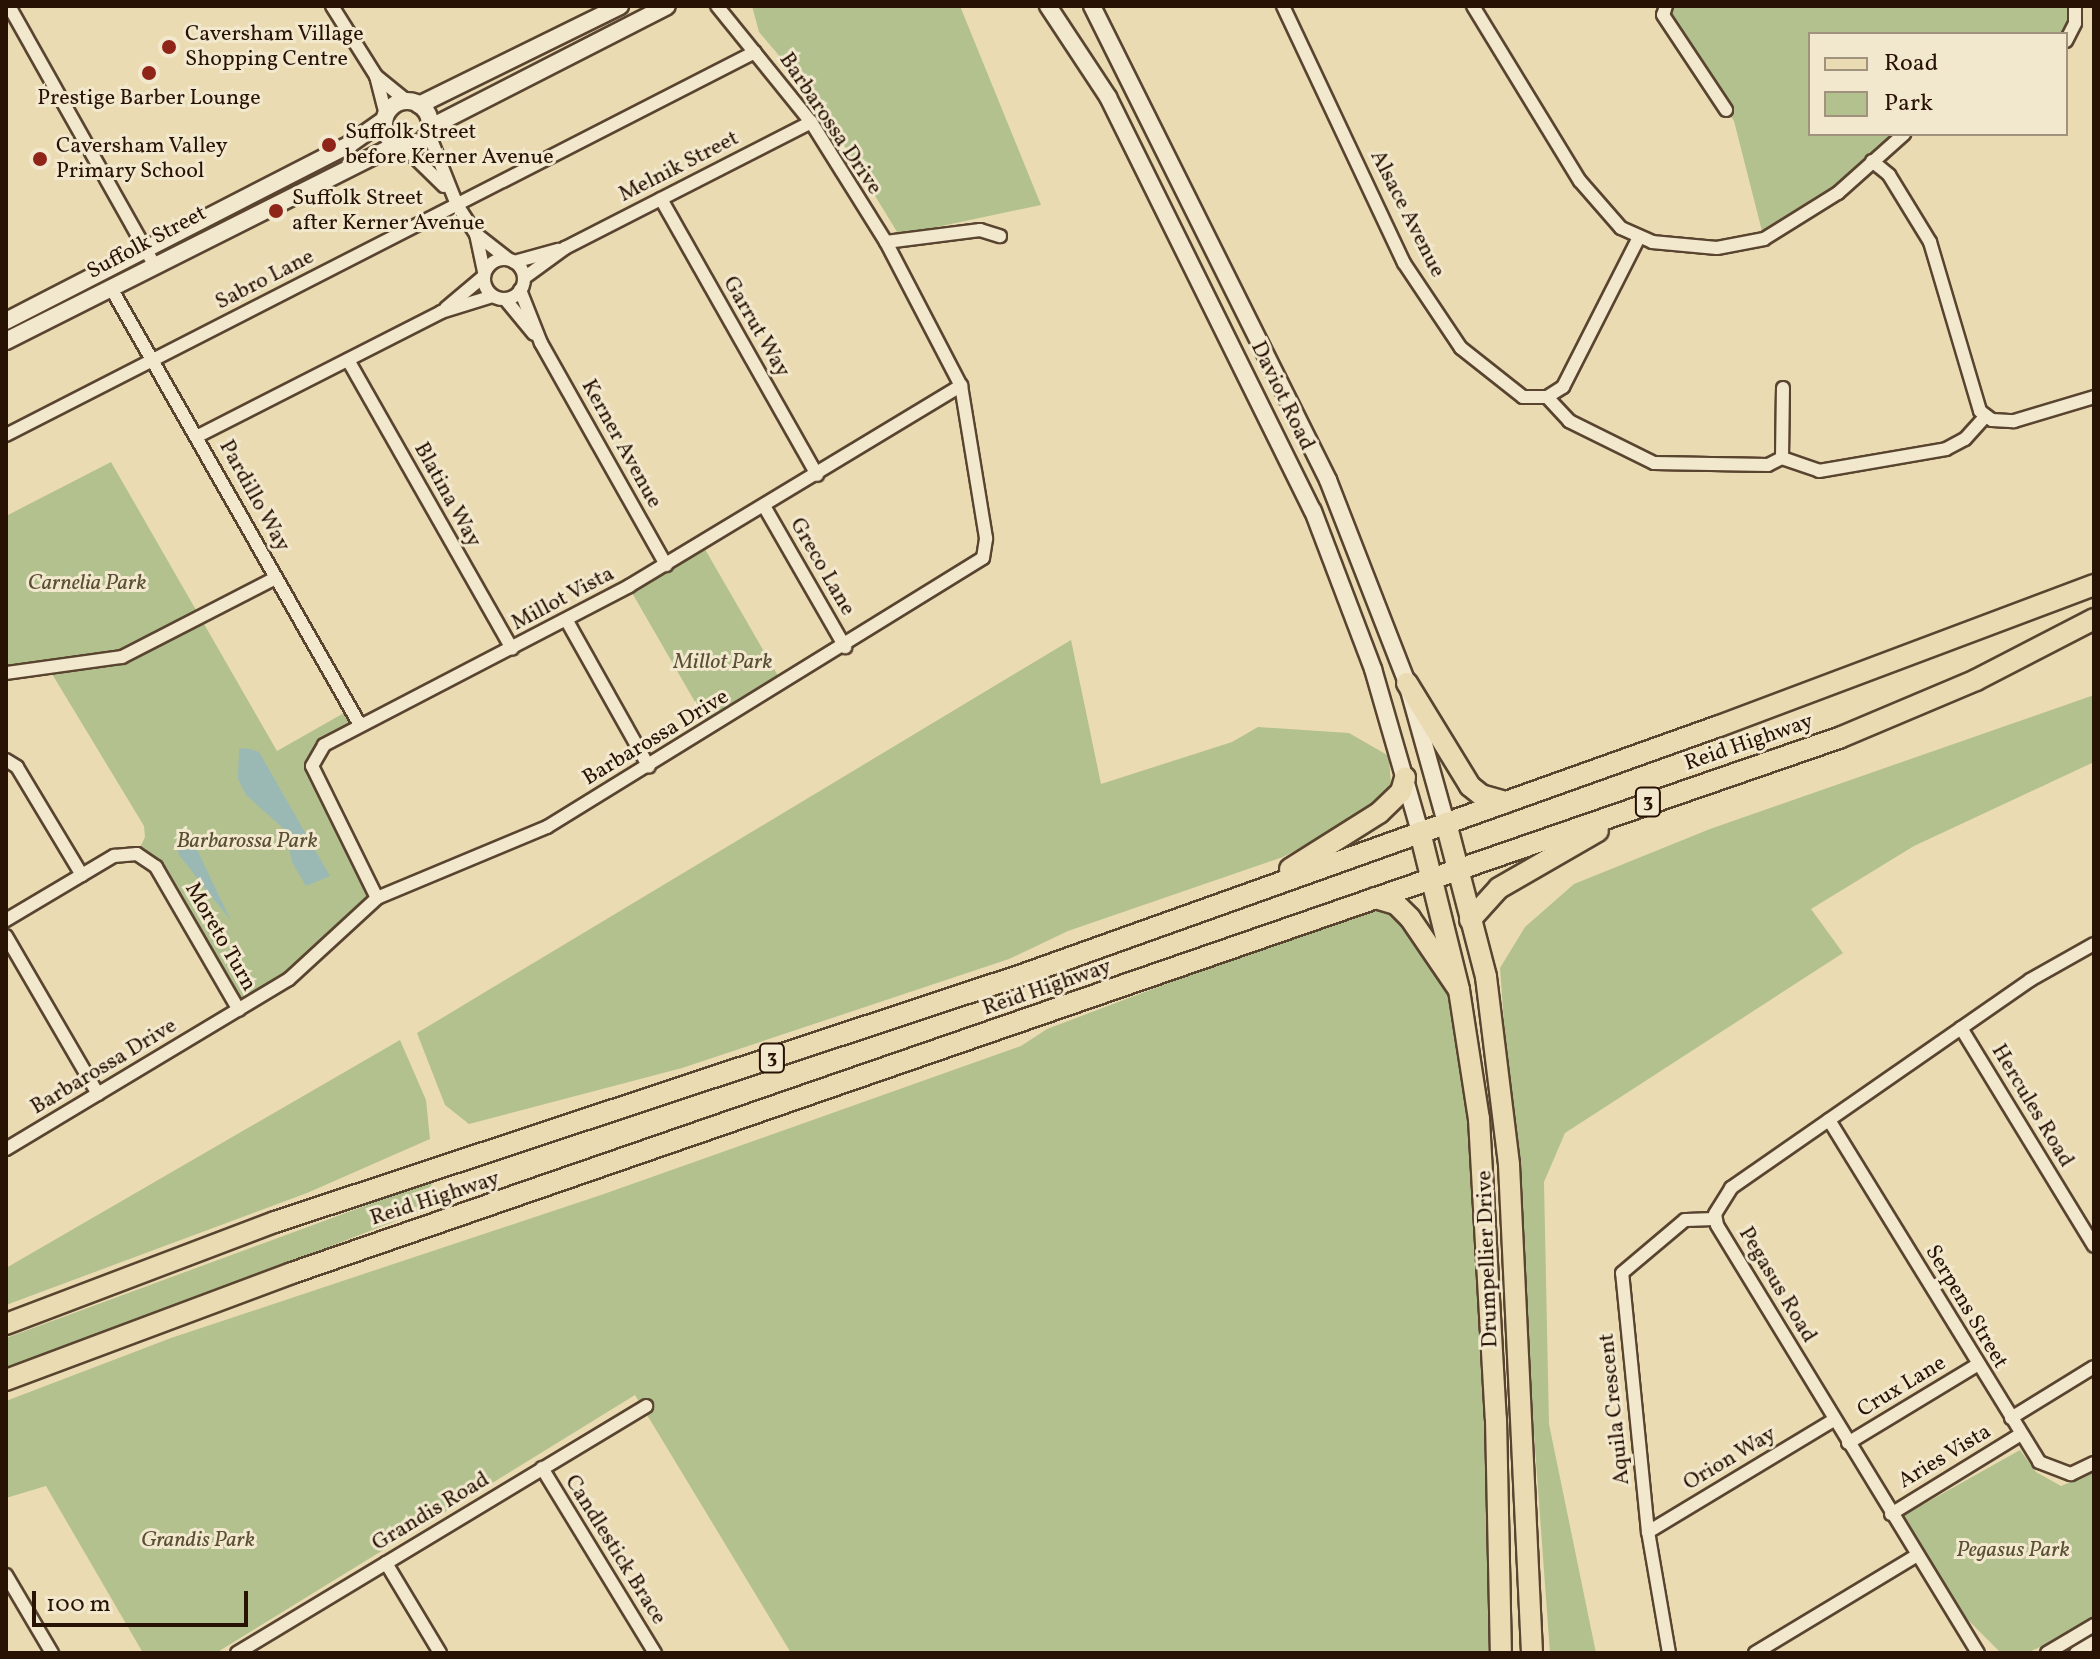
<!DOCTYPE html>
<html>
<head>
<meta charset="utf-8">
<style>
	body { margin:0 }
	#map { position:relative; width:2100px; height:1659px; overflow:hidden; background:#ebdbb3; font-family:Vollkorn,serif }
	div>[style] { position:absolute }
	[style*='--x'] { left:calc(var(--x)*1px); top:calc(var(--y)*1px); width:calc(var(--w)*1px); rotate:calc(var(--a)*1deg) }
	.green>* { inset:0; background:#b3c18f; transform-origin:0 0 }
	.water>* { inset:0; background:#9ab9b5 }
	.roads { filter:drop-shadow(2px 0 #594430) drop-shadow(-2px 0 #594430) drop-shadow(0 2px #594430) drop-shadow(0 -2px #594430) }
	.minor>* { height:12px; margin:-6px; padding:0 6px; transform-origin:6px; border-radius:6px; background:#f2e8ce }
	.minor>.ring { margin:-6px; padding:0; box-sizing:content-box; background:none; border:12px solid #f2e8ce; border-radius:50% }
	.tertiary>* { height:16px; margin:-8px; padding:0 8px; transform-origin:8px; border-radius:8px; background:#f2e8ce }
	.tertiary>.ring { margin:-8px; padding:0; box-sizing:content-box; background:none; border:16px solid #f2e8ce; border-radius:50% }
	.primary>* { height:20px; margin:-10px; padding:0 10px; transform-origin:10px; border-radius:10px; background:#ebdbb3 }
	.trunk>* { height:20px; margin:-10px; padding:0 10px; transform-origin:10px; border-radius:10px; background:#ebdbb3 }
	.dots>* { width:22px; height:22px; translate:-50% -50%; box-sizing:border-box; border:4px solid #f2e8ce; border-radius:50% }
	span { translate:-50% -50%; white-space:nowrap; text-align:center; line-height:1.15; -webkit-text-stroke:6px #f2e8ce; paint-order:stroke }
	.shield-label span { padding:2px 6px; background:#f2e8ce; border:2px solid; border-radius:6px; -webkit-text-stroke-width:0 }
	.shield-label { font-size:20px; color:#281204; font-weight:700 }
	.poi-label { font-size:22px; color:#281204 }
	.left { translate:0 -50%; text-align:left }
	.street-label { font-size:22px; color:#281204 }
	.park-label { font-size:22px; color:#594f35; font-style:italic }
	.frame { position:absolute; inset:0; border:8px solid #281204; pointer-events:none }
	.legend { position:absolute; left:1808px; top:32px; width:260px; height:104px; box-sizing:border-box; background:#f2e8ce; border:2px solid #a1927d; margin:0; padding:10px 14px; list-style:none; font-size:24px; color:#281204 }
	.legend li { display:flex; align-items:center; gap:16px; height:40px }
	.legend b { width:40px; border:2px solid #a1927d }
	.scale { position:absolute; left:32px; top:1591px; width:216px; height:36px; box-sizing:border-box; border:4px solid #281204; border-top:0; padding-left:10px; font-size:24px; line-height:28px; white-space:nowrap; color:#281204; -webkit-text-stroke:6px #f2e8ce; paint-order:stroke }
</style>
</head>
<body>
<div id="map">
	<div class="green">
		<i style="clip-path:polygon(752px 6px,960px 6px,1041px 205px,899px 235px,815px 98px,759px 32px)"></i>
		<i style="clip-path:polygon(1668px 6px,2075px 6px,2066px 34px,1810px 34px,1810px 134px,1904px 134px,1838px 193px,1764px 239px,1734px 121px,1663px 15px)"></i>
		<i style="clip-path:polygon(111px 462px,277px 751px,351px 709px,360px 725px,313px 758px,377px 898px,328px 945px,239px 1010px,156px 867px,137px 854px,145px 837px,144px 826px,49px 669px,6px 673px,6px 516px)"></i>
		<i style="left:702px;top:544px;width:163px;height:85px;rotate:60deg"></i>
		<i style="clip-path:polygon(1071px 640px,1101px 784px,1232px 742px,1258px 727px,1349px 733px,1389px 756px,1391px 785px,1357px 817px,1283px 857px,1068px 931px,1009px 959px,682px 1068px,469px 1124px,445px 1105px,417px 1033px)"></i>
		<i style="clip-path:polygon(2094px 695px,2094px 762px,1914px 846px,1811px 909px,1843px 953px,1565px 1133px,1544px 1182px,1549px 1424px,1596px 1653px,1550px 1653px,1500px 968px,1525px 927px,1574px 884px,1710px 829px)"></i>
		<i style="clip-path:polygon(1387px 900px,1459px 990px,1473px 1074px,1501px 1653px,791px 1653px,635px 1395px,216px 1653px,143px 1653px,46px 1486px,6px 1498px,6px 1401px,171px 1338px,601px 1195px,1021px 1046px,1047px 1029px)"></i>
		<i style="clip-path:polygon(400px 1040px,426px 1100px,430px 1139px,307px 1193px,6px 1305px,6px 1268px)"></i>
		<i style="clip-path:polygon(435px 1180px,427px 1191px,426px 1209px,6px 1373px,6px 1338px)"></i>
		<i style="clip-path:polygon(2020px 1450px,2036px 1472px,2061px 1486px,2094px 1472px,2094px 1616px,2048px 1644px,2026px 1653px,2001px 1653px,1957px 1609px,1899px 1518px)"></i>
	</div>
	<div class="water">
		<i style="clip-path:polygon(247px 748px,259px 752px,330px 876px,306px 886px,292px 862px,285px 830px,246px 795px,238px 779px,239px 749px)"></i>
		<i style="clip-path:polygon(187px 838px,193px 841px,231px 921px,179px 855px,176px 842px)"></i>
	</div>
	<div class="roads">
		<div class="minor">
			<i style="--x:9;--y:6;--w:295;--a:60.7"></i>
			<i style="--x:332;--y:6;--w:83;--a:57.8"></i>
			<i style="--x:376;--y:76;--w:40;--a:75.6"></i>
			<i style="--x:1283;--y:6;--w:284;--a:64.8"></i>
			<i style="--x:1404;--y:263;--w:102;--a:56.2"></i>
			<i style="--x:1461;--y:348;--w:79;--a:38.3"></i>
			<i style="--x:1523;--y:397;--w:24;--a:0"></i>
			<i style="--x:1547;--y:397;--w:19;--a:-32"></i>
			<i style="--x:1563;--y:387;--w:168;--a:-63.1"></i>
			<i style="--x:1473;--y:6;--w:205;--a:58.6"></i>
			<i style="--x:1580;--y:181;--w:62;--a:48.9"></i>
			<i style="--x:1621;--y:228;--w:34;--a:24"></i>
			<i style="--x:1652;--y:242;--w:65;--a:5.3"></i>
			<i style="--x:1717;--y:248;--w:48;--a:-10.8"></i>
			<i style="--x:1764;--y:239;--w:87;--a:-31.9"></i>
			<i style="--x:1838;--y:193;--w:89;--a:-41.8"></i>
			<i style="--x:1666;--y:6;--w:9;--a:108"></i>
			<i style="--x:1663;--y:15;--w:114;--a:56.4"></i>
			<i style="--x:2066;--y:41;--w:20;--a:-63"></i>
			<i style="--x:2075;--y:23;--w:17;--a:-90"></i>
			<i style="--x:376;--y:76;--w:40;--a:39"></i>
			<i style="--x:428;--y:132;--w:79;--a:68.3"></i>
			<i style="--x:457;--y:205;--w:35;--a:57"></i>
			<i style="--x:476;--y:234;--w:41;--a:38"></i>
			<i style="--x:404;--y:147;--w:56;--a:44.3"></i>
			<i style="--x:1872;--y:161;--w:22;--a:39"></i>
			<i style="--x:1889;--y:175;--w:79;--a:58.5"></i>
			<i style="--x:1930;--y:242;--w:176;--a:73.5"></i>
			<i style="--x:1980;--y:411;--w:15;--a:37"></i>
			<i style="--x:1992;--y:420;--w:22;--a:3"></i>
			<i style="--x:2014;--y:421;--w:84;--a:-16.7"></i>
			<i style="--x:661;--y:199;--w:317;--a:60.5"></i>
			<i style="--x:476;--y:234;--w:40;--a:78"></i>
			<i style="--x:886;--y:242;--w:95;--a:-7.3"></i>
			<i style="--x:980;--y:230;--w:21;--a:17"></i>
			<i class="ring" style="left:484px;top:259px;width:28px;height:28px"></i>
			<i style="--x:514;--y:262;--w:46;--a:-15.3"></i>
			<i style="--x:524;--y:278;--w:51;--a:-36.2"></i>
			<i style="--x:565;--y:248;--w:276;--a:-27.1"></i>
			<i style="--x:111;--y:288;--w:503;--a:60.33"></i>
			<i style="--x:520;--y:290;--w:57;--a:68.4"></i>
			<i style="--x:541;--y:343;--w:255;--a:60.6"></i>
			<i style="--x:505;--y:299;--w:45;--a:50.4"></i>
			<i style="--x:446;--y:308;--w:50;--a:-40.1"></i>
			<i style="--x:348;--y:360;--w:332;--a:60.4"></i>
			<i style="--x:1547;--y:397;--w:33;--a:47"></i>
			<i style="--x:1569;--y:421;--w:95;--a:26.3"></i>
			<i style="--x:1654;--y:463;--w:114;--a:1"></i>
			<i style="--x:1768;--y:465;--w:16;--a:-27"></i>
			<i style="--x:6;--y:435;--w:841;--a:-27.08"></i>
			<i style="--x:198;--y:436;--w:273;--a:-27"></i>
			<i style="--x:441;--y:312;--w:54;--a:-17.1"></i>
			<i style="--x:1782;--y:458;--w:39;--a:19"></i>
			<i style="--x:1819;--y:471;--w:129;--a:-9.8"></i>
			<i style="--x:1946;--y:449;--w:21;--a:-28"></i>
			<i style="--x:1965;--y:439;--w:31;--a:-48"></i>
			<i style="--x:1782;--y:458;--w:70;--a:-89.2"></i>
			<i style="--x:764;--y:506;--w:163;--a:60.1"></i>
			<i style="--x:567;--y:621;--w:167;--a:60.7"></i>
			<i style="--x:6;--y:673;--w:117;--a:-7.9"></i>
			<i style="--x:122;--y:657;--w:173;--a:-27.2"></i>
			<i style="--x:6;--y:760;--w:13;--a:32"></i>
			<i style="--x:17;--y:767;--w:126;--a:59"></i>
			<i style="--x:377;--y:898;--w:147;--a:-116.2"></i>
			<i style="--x:312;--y:766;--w:24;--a:-60"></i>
			<i style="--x:324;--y:745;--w:344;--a:-27.5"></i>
			<i style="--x:629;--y:586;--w:388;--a:-31.1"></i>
			<i style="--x:6;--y:920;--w:126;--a:-30.7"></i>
			<i style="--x:114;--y:856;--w:23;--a:-5"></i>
			<i style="--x:137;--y:854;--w:23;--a:34"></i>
			<i style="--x:156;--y:867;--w:165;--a:59.9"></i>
			<i style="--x:6;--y:936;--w:183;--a:59.8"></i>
			<i style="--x:1961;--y:1028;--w:255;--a:58.6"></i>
			<i style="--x:1829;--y:1120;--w:401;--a:58.4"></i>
			<i style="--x:2039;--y:1462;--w:34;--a:21"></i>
			<i style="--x:2071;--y:1474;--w:25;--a:-26"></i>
			<i style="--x:6;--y:1149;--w:330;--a:-31"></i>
			<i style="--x:289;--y:979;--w:120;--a:-42.6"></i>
			<i style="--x:377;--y:898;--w:184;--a:-22.7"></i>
			<i style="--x:547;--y:827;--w:512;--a:-31.67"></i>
			<i style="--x:983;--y:558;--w:20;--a:-81"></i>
			<i style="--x:986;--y:538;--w:154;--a:-99.3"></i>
			<i style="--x:961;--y:386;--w:162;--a:-117.5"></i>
			<i style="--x:886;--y:242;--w:142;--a:-122"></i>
			<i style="--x:811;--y:122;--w:149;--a:-129"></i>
			<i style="--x:2011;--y:1418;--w:97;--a:-31.6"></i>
			<i style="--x:1848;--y:1443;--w:151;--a:-31.2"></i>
			<i style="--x:542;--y:1468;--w:217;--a:58.6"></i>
			<i style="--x:1891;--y:1514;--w:153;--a:-31.6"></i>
			<i style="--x:1648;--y:1532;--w:217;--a:-31.1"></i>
			<i style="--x:386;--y:1563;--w:105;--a:59"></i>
			<i style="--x:6;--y:1575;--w:91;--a:59.5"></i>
			<i style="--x:237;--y:1653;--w:478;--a:-31.1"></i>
			<i style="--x:1669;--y:1653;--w:123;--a:-99.8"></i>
			<i style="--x:1648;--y:1532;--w:260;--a:-95.7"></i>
			<i style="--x:1622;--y:1273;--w:82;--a:-40.1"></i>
			<i style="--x:1685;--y:1220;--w:30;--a:-2"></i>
			<i style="--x:1755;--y:1653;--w:188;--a:-31.1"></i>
			<i style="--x:1978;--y:1653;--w:501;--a:-121.38"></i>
			<i style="--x:1717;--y:1225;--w:11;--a:-100"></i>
			<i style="--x:1715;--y:1214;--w:31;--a:-58"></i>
			<i style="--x:1731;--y:1188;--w:364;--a:-34.8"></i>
			<i style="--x:2030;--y:980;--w:73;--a:-29.4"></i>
			<i style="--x:2047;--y:1653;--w:55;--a:-30.8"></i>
			<i style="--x:2076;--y:1653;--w:21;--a:-31"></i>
		</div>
		<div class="tertiary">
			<i style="--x:1048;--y:6;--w:109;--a:56.6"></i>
			<i style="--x:1108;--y:97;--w:462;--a:63.7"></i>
			<i style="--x:1313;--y:511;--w:169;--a:69.2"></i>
			<i style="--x:1373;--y:669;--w:170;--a:73.9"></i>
			<i style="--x:1092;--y:6;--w:530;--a:63.53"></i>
			<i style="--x:1328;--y:480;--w:218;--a:68.7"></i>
			<i style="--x:1407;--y:683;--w:145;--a:74.4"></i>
			<i class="ring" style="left:384px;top:101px;width:30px;height:30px"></i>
			<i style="--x:419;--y:105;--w:224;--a:-26.2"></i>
			<i style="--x:429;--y:128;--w:267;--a:-27.1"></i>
			<i style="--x:6;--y:321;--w:387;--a:-27.2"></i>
			<i style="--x:350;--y:144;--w:42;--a:-35.2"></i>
			<i style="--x:6;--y:341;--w:436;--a:-26.7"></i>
		</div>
		<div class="primary">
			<i style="--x:1446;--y:823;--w:159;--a:75.4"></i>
			<i style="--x:1486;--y:977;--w:189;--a:83"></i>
			<i style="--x:1509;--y:1165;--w:489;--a:87.3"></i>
			<i style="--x:1420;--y:832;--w:163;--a:76.1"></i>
			<i style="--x:1459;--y:990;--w:131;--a:81.2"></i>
			<i style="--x:1479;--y:1119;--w:300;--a:86.8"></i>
			<i style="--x:1496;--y:1419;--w:234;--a:88.8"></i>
		</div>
		<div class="trunk">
			<i style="--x:1407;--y:683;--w:121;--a:58.5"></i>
			<i style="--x:1470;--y:786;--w:14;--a:39"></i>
			<i style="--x:1481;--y:795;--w:26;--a:16"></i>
			<i style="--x:1290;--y:869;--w:105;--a:-32.2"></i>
			<i style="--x:1379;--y:813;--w:30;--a:-44"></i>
			<i style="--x:1401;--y:792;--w:15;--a:-74"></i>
			<i style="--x:1375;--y:898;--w:22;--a:16"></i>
			<i style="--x:1396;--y:904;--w:20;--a:45"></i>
			<i style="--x:1410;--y:918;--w:87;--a:55.8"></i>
			<i style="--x:1470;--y:920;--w:43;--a:-47.8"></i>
			<i style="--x:1499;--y:888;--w:114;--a:-29.9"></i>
			<i style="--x:6;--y:1324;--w:288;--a:-20.8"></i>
			<i style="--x:275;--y:1222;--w:787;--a:-18.3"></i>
			<i style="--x:1022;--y:975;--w:740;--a:-19.66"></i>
			<i style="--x:1719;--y:726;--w:401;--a:-20.6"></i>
			<i style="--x:6;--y:1380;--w:305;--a:-20.5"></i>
			<i style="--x:292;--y:1273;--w:1637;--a:-19.08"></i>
			<i style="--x:1839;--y:738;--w:149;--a:-22.9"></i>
			<i style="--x:1976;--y:680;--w:133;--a:-27.3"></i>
		</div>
	</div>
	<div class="dots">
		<i style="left:169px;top:47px;background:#8f2418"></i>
		<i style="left:149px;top:73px;background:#8f2418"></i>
		<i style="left:329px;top:145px;background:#8f2418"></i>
		<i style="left:40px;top:159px;background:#8f2418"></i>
		<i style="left:276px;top:211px;background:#8f2418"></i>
	</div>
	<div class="shield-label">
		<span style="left:1648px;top:802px">3</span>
		<span style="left:772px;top:1058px">3</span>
	</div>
	<div class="poi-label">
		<span class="left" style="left:185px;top:47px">Caversham Village<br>Shopping Centre</span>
		<span style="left:149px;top:99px">Prestige Barber Lounge</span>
		<span class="left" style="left:345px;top:145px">Suffolk Street<br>before Kerner Avenue</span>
		<span class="left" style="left:56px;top:159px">Caversham Valley<br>Primary School</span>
		<span class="left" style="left:292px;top:211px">Suffolk Street<br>after Kerner Avenue</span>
	</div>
	<div class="street-label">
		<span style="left:830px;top:124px;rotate:56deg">Barbarossa Drive</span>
		<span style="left:679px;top:167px;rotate:-27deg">Melnik Street</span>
		<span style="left:1407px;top:214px;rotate:63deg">Alsace Avenue</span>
		<span style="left:147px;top:243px;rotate:-28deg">Suffolk Street</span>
		<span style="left:265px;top:280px;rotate:-27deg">Sabro Lane</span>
		<span style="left:756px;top:327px;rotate:60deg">Garrut Way</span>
		<span style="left:1282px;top:396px;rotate:64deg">Daviot Road</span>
		<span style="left:621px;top:444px;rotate:61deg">Kerner Avenue</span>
		<span style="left:447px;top:495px;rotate:61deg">Blatina Way</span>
		<span style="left:254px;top:496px;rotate:61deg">Pardillo Way</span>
		<span style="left:822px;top:567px;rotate:60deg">Greco Lane</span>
		<span style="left:563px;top:599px;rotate:-28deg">Millot Vista</span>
		<span style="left:656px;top:738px;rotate:-31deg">Barbarossa Drive</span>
		<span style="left:1749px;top:743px;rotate:-19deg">Reid Highway</span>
		<span style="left:220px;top:937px;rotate:60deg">Moreto Turn</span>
		<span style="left:1047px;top:988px;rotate:-19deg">Reid Highway</span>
		<span style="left:104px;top:1067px;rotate:-31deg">Barbarossa Drive</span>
		<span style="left:2032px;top:1106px;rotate:59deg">Hercules Road</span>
		<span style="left:435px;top:1199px;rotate:-18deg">Reid Highway</span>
		<span style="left:1488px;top:1259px;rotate:-92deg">Drumpellier Drive</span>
		<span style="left:1777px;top:1285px;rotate:59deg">Pegasus Road</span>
		<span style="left:1966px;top:1307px;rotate:59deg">Serpens Street</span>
		<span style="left:1902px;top:1387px;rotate:-31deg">Crux Lane</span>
		<span style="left:1615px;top:1409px;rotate:-96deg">Aquila Crescent</span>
		<span style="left:1945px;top:1457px;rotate:-31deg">Aries Vista</span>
		<span style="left:1730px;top:1459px;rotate:-31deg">Orion Way</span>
		<span style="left:431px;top:1512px;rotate:-31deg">Grandis Road</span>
		<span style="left:615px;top:1550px;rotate:58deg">Candlestick Brace</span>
	</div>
	<div class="park-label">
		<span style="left:87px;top:584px">Carnelia Park</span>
		<span style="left:723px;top:663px">Millot Park</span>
		<span style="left:247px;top:842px">Barbarossa Park</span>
		<span style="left:198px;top:1541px">Grandis Park</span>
		<span style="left:2013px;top:1551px">Pegasus Park</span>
	</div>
	<div class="frame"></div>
	<ul class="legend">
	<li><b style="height:10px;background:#ebdbb3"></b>Road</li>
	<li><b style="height:22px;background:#b3c18f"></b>Park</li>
	</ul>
	<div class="scale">100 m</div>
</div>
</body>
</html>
